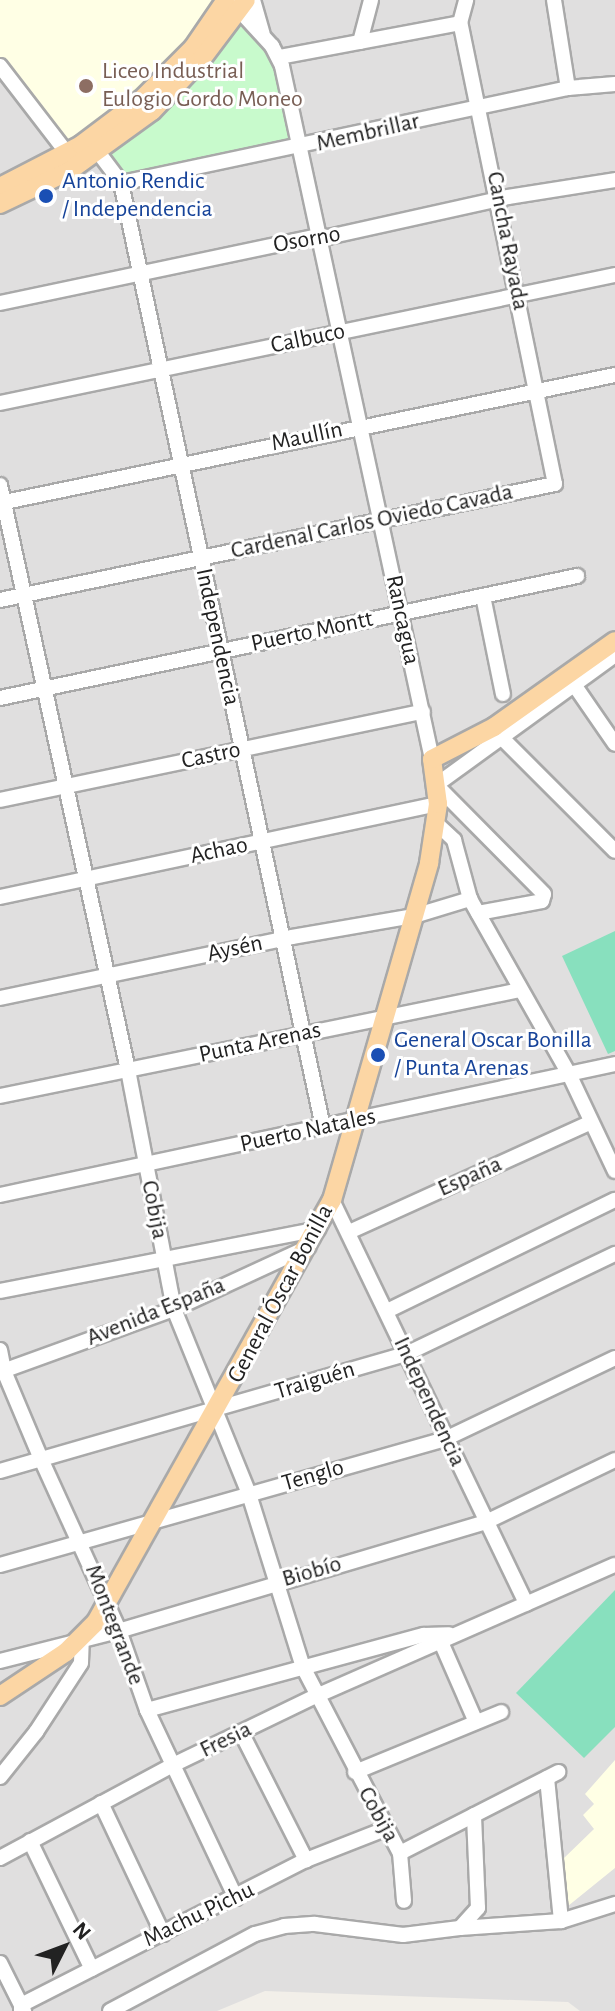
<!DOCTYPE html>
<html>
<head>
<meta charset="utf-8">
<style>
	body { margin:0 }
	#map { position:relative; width:615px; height:2011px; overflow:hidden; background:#f2efe9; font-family:"Alegreya Sans",sans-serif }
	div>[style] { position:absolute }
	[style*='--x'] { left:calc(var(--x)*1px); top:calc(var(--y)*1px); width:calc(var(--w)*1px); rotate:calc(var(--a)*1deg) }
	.residential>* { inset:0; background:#e0dfdf }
	.education>* { inset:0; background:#ffffe5 }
	.park>* { inset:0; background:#c8facc }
	.pitch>* { inset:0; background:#88e0be }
	.roads { filter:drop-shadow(2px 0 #a9a9a9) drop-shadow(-2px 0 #a9a9a9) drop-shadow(0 2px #a9a9a9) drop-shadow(0 -2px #a9a9a9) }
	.minor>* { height:14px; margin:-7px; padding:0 7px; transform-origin:7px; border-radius:7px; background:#fff }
	.major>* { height:18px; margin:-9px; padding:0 9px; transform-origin:9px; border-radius:9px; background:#fcd6a4 }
	.dots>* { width:22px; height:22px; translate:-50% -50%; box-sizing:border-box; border:4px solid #fff; border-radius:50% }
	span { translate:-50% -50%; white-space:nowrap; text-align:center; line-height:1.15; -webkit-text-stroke:6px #fff; paint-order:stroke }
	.education-label { font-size:24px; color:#785e54 }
	.left { translate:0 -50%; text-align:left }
	.street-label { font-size:24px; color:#222 }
	.transit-label { font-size:24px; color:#164399 }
	.north { position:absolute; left:24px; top:1907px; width:80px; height:80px; -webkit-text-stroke:6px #fff; paint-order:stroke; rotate:48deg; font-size:22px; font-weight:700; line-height:32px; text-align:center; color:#222 }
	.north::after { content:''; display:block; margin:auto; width:28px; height:36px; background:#222; clip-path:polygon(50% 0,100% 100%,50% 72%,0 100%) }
</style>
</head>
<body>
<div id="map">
	<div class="residential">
		<i style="clip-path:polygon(0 0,615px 0,615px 2011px,580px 2011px,568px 2002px,265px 1991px,217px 2011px,0 2011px)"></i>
	</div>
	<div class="education">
		<i style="clip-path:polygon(0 0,221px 0,192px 47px,67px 150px,0 64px)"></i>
		<i style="clip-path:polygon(615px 1760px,615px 1868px,568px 1906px,562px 1860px,594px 1829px,583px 1815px,594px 1804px,585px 1794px)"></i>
	</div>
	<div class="park">
		<i style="clip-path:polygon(240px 18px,275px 60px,297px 144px,123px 178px,109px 152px)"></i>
	</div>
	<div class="pitch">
		<i style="clip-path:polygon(615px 931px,615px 1051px,608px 1054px,562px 956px)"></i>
		<i style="clip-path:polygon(615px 1590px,615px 1727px,584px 1758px,516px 1693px)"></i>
	</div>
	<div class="roads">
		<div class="minor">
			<i style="--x:236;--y:0;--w:10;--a:73"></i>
			<i style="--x:239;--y:10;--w:49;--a:47.5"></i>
			<i style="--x:272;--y:46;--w:22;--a:63"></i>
			<i style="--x:282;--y:66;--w:709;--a:77.79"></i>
			<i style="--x:253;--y:0;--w:35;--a:74"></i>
			<i style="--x:554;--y:0;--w:89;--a:81"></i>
			<i style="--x:360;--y:42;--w:43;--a:-75.3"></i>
			<i style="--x:279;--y:57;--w:184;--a:-10.6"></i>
			<i style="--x:0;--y:66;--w:110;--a:52.4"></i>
			<i style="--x:98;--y:152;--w:39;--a:53"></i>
			<i style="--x:121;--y:183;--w:965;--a:77.92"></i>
			<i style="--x:121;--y:183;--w:457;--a:-12"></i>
			<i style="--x:568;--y:88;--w:47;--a:-4.9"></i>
			<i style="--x:0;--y:303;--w:326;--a:-11.9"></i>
			<i style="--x:319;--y:236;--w:9;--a:6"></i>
			<i style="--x:328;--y:237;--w:184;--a:-12.5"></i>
			<i style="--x:508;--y:197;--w:108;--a:-9"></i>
			<i style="--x:0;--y:403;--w:628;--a:-11.76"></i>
			<i style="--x:0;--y:485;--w:599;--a:77.66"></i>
			<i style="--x:128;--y:1070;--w:243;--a:79.1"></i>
			<i style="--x:174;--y:1309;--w:200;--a:67.9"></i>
			<i style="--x:249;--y:1494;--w:181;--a:72.7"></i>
			<i style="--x:303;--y:1667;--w:210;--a:62.5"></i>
			<i style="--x:400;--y:1853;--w:48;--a:85.2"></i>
			<i style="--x:0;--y:503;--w:628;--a:-11.76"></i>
			<i style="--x:483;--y:596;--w:100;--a:78.5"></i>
			<i style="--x:0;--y:600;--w:567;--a:-11.81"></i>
			<i style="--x:555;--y:484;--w:471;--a:-101.6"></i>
			<i style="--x:460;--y:23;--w:24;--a:-75"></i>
			<i style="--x:575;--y:686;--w:70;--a:55.4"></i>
			<i style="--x:0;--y:698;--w:590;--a:-11.94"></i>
			<i style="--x:501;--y:737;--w:161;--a:45"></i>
			<i style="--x:0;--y:800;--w:432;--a:-11.8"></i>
			<i style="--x:436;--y:823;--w:25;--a:43"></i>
			<i style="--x:454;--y:840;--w:61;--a:74.8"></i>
			<i style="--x:470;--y:899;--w:203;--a:60.5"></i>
			<i style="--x:570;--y:1076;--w:105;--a:64.7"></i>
			<i style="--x:0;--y:897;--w:448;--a:-12"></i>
			<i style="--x:478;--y:913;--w:65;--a:-10.6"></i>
			<i style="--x:542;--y:901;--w:7;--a:-74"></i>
			<i style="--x:544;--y:894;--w:153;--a:-134.7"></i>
			<i style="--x:436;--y:785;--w:221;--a:-36"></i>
			<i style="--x:0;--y:998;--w:298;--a:-11.8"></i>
			<i style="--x:292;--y:937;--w:124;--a:-9.8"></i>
			<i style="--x:414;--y:916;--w:59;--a:-16.9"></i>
			<i style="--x:0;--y:1096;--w:531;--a:-11.52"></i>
			<i style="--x:0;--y:1195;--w:629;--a:-12.02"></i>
			<i style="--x:332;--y:1200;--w:448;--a:64.3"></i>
			<i style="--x:349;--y:1232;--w:266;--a:-24.4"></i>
			<i style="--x:0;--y:1291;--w:324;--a:-11"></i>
			<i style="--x:387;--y:1311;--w:254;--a:-26"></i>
			<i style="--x:0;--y:1350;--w:21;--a:79"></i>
			<i style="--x:4;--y:1371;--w:95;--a:67.2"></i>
			<i style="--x:41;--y:1459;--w:188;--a:65.5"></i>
			<i style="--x:119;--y:1630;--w:85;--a:70.7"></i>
			<i style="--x:147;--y:1710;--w:208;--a:64.7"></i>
			<i style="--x:0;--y:1372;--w:185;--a:-19.9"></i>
			<i style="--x:174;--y:1309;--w:148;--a:-24.8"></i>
			<i style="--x:0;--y:1471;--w:423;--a:-16.1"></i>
			<i style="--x:406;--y:1354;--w:232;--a:-25.6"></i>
			<i style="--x:0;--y:1565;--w:462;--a:-15.8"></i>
			<i style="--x:445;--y:1439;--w:188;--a:-25.5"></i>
			<i style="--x:441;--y:1642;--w:87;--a:66.4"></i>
			<i style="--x:0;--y:1661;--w:119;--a:-14.2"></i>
			<i style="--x:115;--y:1632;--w:387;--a:-16.5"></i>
			<i style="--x:486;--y:1522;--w:143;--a:-25.7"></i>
			<i style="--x:147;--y:1710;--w:287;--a:-15.2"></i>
			<i style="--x:424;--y:1635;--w:25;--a:-2"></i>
			<i style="--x:241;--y:1732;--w:144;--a:63.1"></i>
			<i style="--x:355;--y:1772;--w:158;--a:-22.3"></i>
			<i style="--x:0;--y:1777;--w:58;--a:-51.3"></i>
			<i style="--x:36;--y:1732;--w:82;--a:-56.9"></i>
			<i style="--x:81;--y:1663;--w:24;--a:-88"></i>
			<i style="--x:547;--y:1778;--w:144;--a:84.4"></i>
			<i style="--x:101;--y:1803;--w:145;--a:64.7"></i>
			<i style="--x:30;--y:1841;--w:142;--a:64.2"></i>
			<i style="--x:400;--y:1853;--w:178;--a:-27.1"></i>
			<i style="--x:0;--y:1858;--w:196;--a:-28.3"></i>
			<i style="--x:173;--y:1765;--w:159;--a:-25.8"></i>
			<i style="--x:316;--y:1696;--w:326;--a:-23.7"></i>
			<i style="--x:460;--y:1928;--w:101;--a:-4"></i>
			<i style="--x:561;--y:1921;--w:57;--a:-17.5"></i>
			<i style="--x:0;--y:1963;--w:54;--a:63.4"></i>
			<i style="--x:21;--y:2011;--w:6;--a:-90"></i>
			<i style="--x:21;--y:2005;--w:320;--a:-27"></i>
			<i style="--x:306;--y:1860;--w:85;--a:-21.4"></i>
			<i style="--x:110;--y:2011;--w:164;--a:-28"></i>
			<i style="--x:255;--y:1934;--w:30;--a:-15"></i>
			<i style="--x:284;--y:1926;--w:31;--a:-4"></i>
			<i style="--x:315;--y:1924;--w:89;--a:7.1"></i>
			<i style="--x:403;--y:1935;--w:57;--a:-7"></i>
			<i style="--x:460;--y:1928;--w:27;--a:-48"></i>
			<i style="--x:478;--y:1908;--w:93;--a:-92.5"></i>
		</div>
		<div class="major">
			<i style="--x:0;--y:187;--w:91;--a:-27.4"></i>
			<i style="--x:81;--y:145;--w:76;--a:-37"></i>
			<i style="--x:142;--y:99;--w:72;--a:-45"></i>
			<i style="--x:193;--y:48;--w:58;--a:-55.5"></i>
			<i style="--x:0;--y:204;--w:76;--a:-25.6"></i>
			<i style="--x:69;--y:171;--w:102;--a:-35.9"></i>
			<i style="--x:152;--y:111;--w:74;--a:-46.6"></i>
			<i style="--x:203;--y:57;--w:71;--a:-53"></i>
			<i style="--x:0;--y:1696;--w:79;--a:-33.7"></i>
			<i style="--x:66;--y:1652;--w:42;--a:-45"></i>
			<i style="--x:96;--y:1622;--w:484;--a:-60.8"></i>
			<i style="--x:332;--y:1200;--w:351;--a:-73.9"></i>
			<i style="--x:429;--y:863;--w:60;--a:-81.3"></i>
			<i style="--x:438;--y:804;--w:45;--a:-97.6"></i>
			<i style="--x:432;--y:759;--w:70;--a:-27.3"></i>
			<i style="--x:494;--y:727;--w:148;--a:-35.4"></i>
		</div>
	</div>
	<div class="dots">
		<i style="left:86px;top:86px;background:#8d6e63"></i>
		<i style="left:46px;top:196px;background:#1a4fb4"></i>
		<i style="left:378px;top:1055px;background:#1a4fb4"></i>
	</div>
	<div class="education-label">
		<span class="left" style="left:102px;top:86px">Liceo Industrial<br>Eulogio Gordo Moneo</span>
	</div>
	<div class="street-label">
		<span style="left:368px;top:133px;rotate:-13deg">Membrillar</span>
		<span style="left:307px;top:240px;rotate:-10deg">Osorno</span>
		<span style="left:507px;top:241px;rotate:79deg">Cancha Rayada</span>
		<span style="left:308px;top:339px;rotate:-12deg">Calbuco</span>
		<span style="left:307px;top:437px;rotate:-12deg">Maullín</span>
		<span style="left:372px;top:522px;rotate:-12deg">Cardenal Carlos Oviedo Cavada</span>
		<span style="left:402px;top:620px;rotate:78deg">Rancagua</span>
		<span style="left:312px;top:632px;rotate:-12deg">Puerto Montt</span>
		<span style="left:217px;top:637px;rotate:78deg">Independencia</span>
		<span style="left:211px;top:756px;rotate:-12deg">Castro</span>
		<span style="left:219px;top:851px;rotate:-12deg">Achao</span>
		<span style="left:235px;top:949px;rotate:-12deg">Aysén</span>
		<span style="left:260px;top:1043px;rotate:-12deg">Punta Arenas</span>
		<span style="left:308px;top:1131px;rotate:-12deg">Puerto Natales</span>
		<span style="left:470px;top:1177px;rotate:-24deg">España</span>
		<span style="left:154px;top:1210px;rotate:79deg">Cobija</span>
		<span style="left:281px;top:1294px;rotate:-62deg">General Óscar Bonilla</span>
		<span style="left:156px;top:1312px;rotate:-22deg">Avenida España</span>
		<span style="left:315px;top:1381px;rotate:-17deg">Traiguén</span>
		<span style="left:429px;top:1402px;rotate:65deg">Independencia</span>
		<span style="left:313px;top:1476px;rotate:-16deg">Tenglo</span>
		<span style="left:312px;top:1572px;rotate:-16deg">Biobío</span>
		<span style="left:114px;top:1625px;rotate:69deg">Montegrande</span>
		<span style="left:226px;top:1740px;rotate:-26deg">Fresia</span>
		<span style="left:378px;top:1815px;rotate:61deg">Cobija</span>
		<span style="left:199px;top:1915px;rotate:-26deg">Machu Pichu</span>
	</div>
	<div class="transit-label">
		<span class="left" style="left:62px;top:196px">Antonio Rendic<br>/ Independencia</span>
		<span class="left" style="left:394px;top:1055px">General Oscar Bonilla<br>/ Punta Arenas</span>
	</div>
	<div class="north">N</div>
</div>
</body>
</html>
